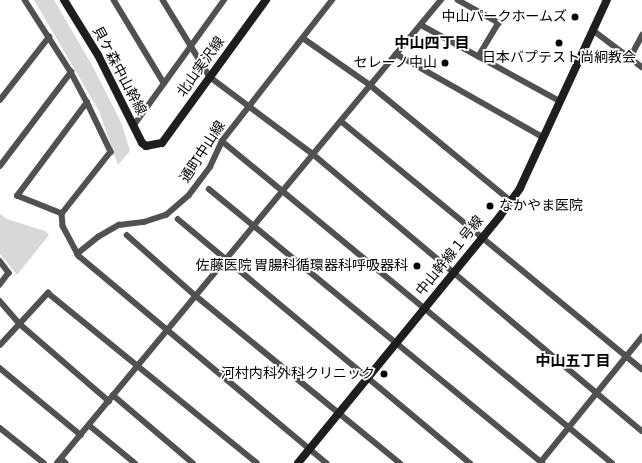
<!DOCTYPE html>
<html>
<head>
<meta charset="utf-8">
<style>
	body { margin:0 }
	#map { position:relative; width:642px; height:463px; overflow:hidden; background:#fff; font-family:"Alegreya Sans","Noto Sans JP",sans-serif }
	div>[style] { position:absolute }
	[style*='--x'] { left:calc(var(--x)*1px); top:calc(var(--y)*1px); width:calc(var(--w)*1px); rotate:calc(var(--a)*1deg) }
	.green>* { inset:0; background:#d8d8d8 }
	.street>* { height:5.5px; margin:-2.75px; padding:0 2.75px; transform-origin:2.75px; border-radius:2.75px; background:#515151 }
	.secondary>* { height:8px; margin:-4px; padding:0 4px; transform-origin:4px; border-radius:4px; background:#1e1e1e }
	.dots>* { width:11px; height:11px; translate:-50% -50%; box-sizing:border-box; border:2px solid #fff; border-radius:50% }
	span { translate:-50% -50%; white-space:nowrap; text-align:center; line-height:1.15; -webkit-text-stroke:3.5px #fff; paint-order:stroke }
	.poi-label { font-size:14px; color:#000 }
	.right { translate:-100% -50%; text-align:right }
	.left { translate:0 -50%; text-align:left }
	.street-label { font-size:14px; color:#000 }
	.neighbourhood-label { font-size:15px; color:#000; font-weight:700 }
</style>
</head>
<body>
<div id="map">
	<div class="green">
		<i style="clip-path:polygon(34px 0,54px 0,92px 65px,121px 122px,130px 151px,118px 165px,99px 111px)"></i>
		<i style="clip-path:polygon(0 214px,7px 219px,45px 231px,49px 235px,17px 275px,0 254px)"></i>
	</div>
	<div class="street">
		<i style="--x:25;--y:0;--w:85;--a:57.4"></i>
		<i style="--x:71;--y:72;--w:34;--a:62"></i>
		<i style="--x:87;--y:102;--w:4;--a:63"></i>
		<i style="--x:89;--y:106;--w:51;--a:64.4"></i>
		<i style="--x:111;--y:152;--w:79;--a:128.3"></i>
		<i style="--x:62;--y:214;--w:48;--a:-158.2"></i>
		<i style="--x:17;--y:196;--w:117;--a:-53.3"></i>
		<i style="--x:114;--y:0;--w:97;--a:58.9"></i>
		<i style="--x:163;--y:0;--w:90;--a:58.6"></i>
		<i style="--x:210;--y:77;--w:129;--a:36.8"></i>
		<i style="--x:313;--y:154;--w:430;--a:40.1"></i>
		<i style="--x:458;--y:0;--w:47;--a:29.3"></i>
		<i style="--x:499;--y:23;--w:39;--a:121"></i>
		<i style="--x:421;--y:25;--w:158;--a:28.7"></i>
		<i style="--x:594;--y:31;--w:60;--a:36.9"></i>
		<i style="--x:303;--y:38;--w:82;--a:35"></i>
		<i style="--x:370;--y:85;--w:183;--a:39.4"></i>
		<i style="--x:396;--y:54;--w:169;--a:29.5"></i>
		<i style="--x:630;--y:58;--w:26;--a:-62"></i>
		<i style="--x:0;--y:100;--w:80;--a:-52.1"></i>
		<i style="--x:341;--y:121;--w:390;--a:39.5"></i>
		<i style="--x:134;--y:125;--w:154;--a:-54.2"></i>
		<i style="--x:222;--y:141;--w:506;--a:39.54"></i>
		<i style="--x:0;--y:166;--w:118;--a:-52.9"></i>
		<i style="--x:209;--y:189;--w:432;--a:39.4"></i>
		<i style="--x:62;--y:214;--w:12;--a:85"></i>
		<i style="--x:63;--y:226;--w:34;--a:62"></i>
		<i style="--x:79;--y:256;--w:323;--a:39.9"></i>
		<i style="--x:178;--y:219;--w:381;--a:39.9"></i>
		<i style="--x:127;--y:235;--w:92;--a:41.5"></i>
		<i style="--x:196;--y:296;--w:264;--a:39.3"></i>
		<i style="--x:77;--y:254;--w:27;--a:-39"></i>
		<i style="--x:98;--y:237;--w:24;--a:-30"></i>
		<i style="--x:119;--y:225;--w:25;--a:-7"></i>
		<i style="--x:144;--y:222;--w:23;--a:-18"></i>
		<i style="--x:166;--y:215;--w:30;--a:-41"></i>
		<i style="--x:189;--y:195;--w:35;--a:-53"></i>
		<i style="--x:210;--y:167;--w:29;--a:-65"></i>
		<i style="--x:222;--y:141;--w:179;--a:-52"></i>
		<i style="--x:0;--y:261;--w:15;--a:53"></i>
		<i style="--x:9;--y:273;--w:15;--a:127"></i>
		<i style="--x:0;--y:301;--w:30;--a:49"></i>
		<i style="--x:20;--y:324;--w:118;--a:40.9"></i>
		<i style="--x:0;--y:345;--w:71;--a:-47.3"></i>
		<i style="--x:48;--y:293;--w:269;--a:39.1"></i>
		<i style="--x:0;--y:368;--w:105;--a:39.6"></i>
		<i style="--x:113;--y:395;--w:105;--a:40.4"></i>
		<i style="--x:89;--y:425;--w:60;--a:39.6"></i>
		<i style="--x:0;--y:428;--w:56;--a:38.5"></i>
		<i style="--x:61;--y:459;--w:6;--a:39"></i>
		<i style="--x:57;--y:463;--w:602;--a:-50.33"></i>
		<i style="--x:540;--y:463;--w:162;--a:-51"></i>
	</div>
	<div class="secondary">
		<i style="--x:64;--y:0;--w:65;--a:58.3"></i>
		<i style="--x:98;--y:55;--w:98;--a:63.4"></i>
		<i style="--x:142;--y:143;--w:5;--a:37"></i>
		<i style="--x:146;--y:146;--w:16;--a:-11"></i>
		<i style="--x:162;--y:143;--w:177;--a:-54"></i>
		<i style="--x:298;--y:463;--w:319;--a:-50.7"></i>
		<i style="--x:500;--y:216;--w:34;--a:-54"></i>
		<i style="--x:520;--y:188;--w:207;--a:-65.2"></i>
	</div>
	<div class="dots">
		<i style="left:575px;top:17px;background:#000"></i>
		<i style="left:559px;top:43px;background:#000"></i>
		<i style="left:445px;top:63px;background:#000"></i>
		<i style="left:490px;top:206px;background:#000"></i>
		<i style="left:417px;top:266px;background:#000"></i>
		<i style="left:384px;top:374px;background:#000"></i>
	</div>
	<div class="poi-label">
		<span class="right" style="left:567px;top:17px">中山パークホームズ</span>
		<span style="left:559px;top:58px">日本バプテスト尚絅教会</span>
		<span class="right" style="left:437px;top:63px">セレーノ中山</span>
		<span class="left" style="left:499px;top:206px">なかやま医院</span>
		<span class="right" style="left:408px;top:266px">佐藤医院 胃腸科循環器科呼吸器科</span>
		<span class="right" style="left:375px;top:374px">河村内科外科クリニック</span>
	</div>
	<div class="street-label">
		<span style="left:201px;top:67px;rotate:-54deg">北山実沢線</span>
		<span style="left:119px;top:71px;rotate:62deg">貝ケ森中山幹線</span>
		<span style="left:203px;top:152px;rotate:-57deg">通町中山線</span>
		<span style="left:450px;top:256px;rotate:-51deg">中山幹線１号線</span>
	</div>
	<div class="neighbourhood-label">
		<span style="left:432px;top:44px">中山四丁目</span>
		<span style="left:573px;top:362px">中山五丁目</span>
	</div>
</div>
</body>
</html>
